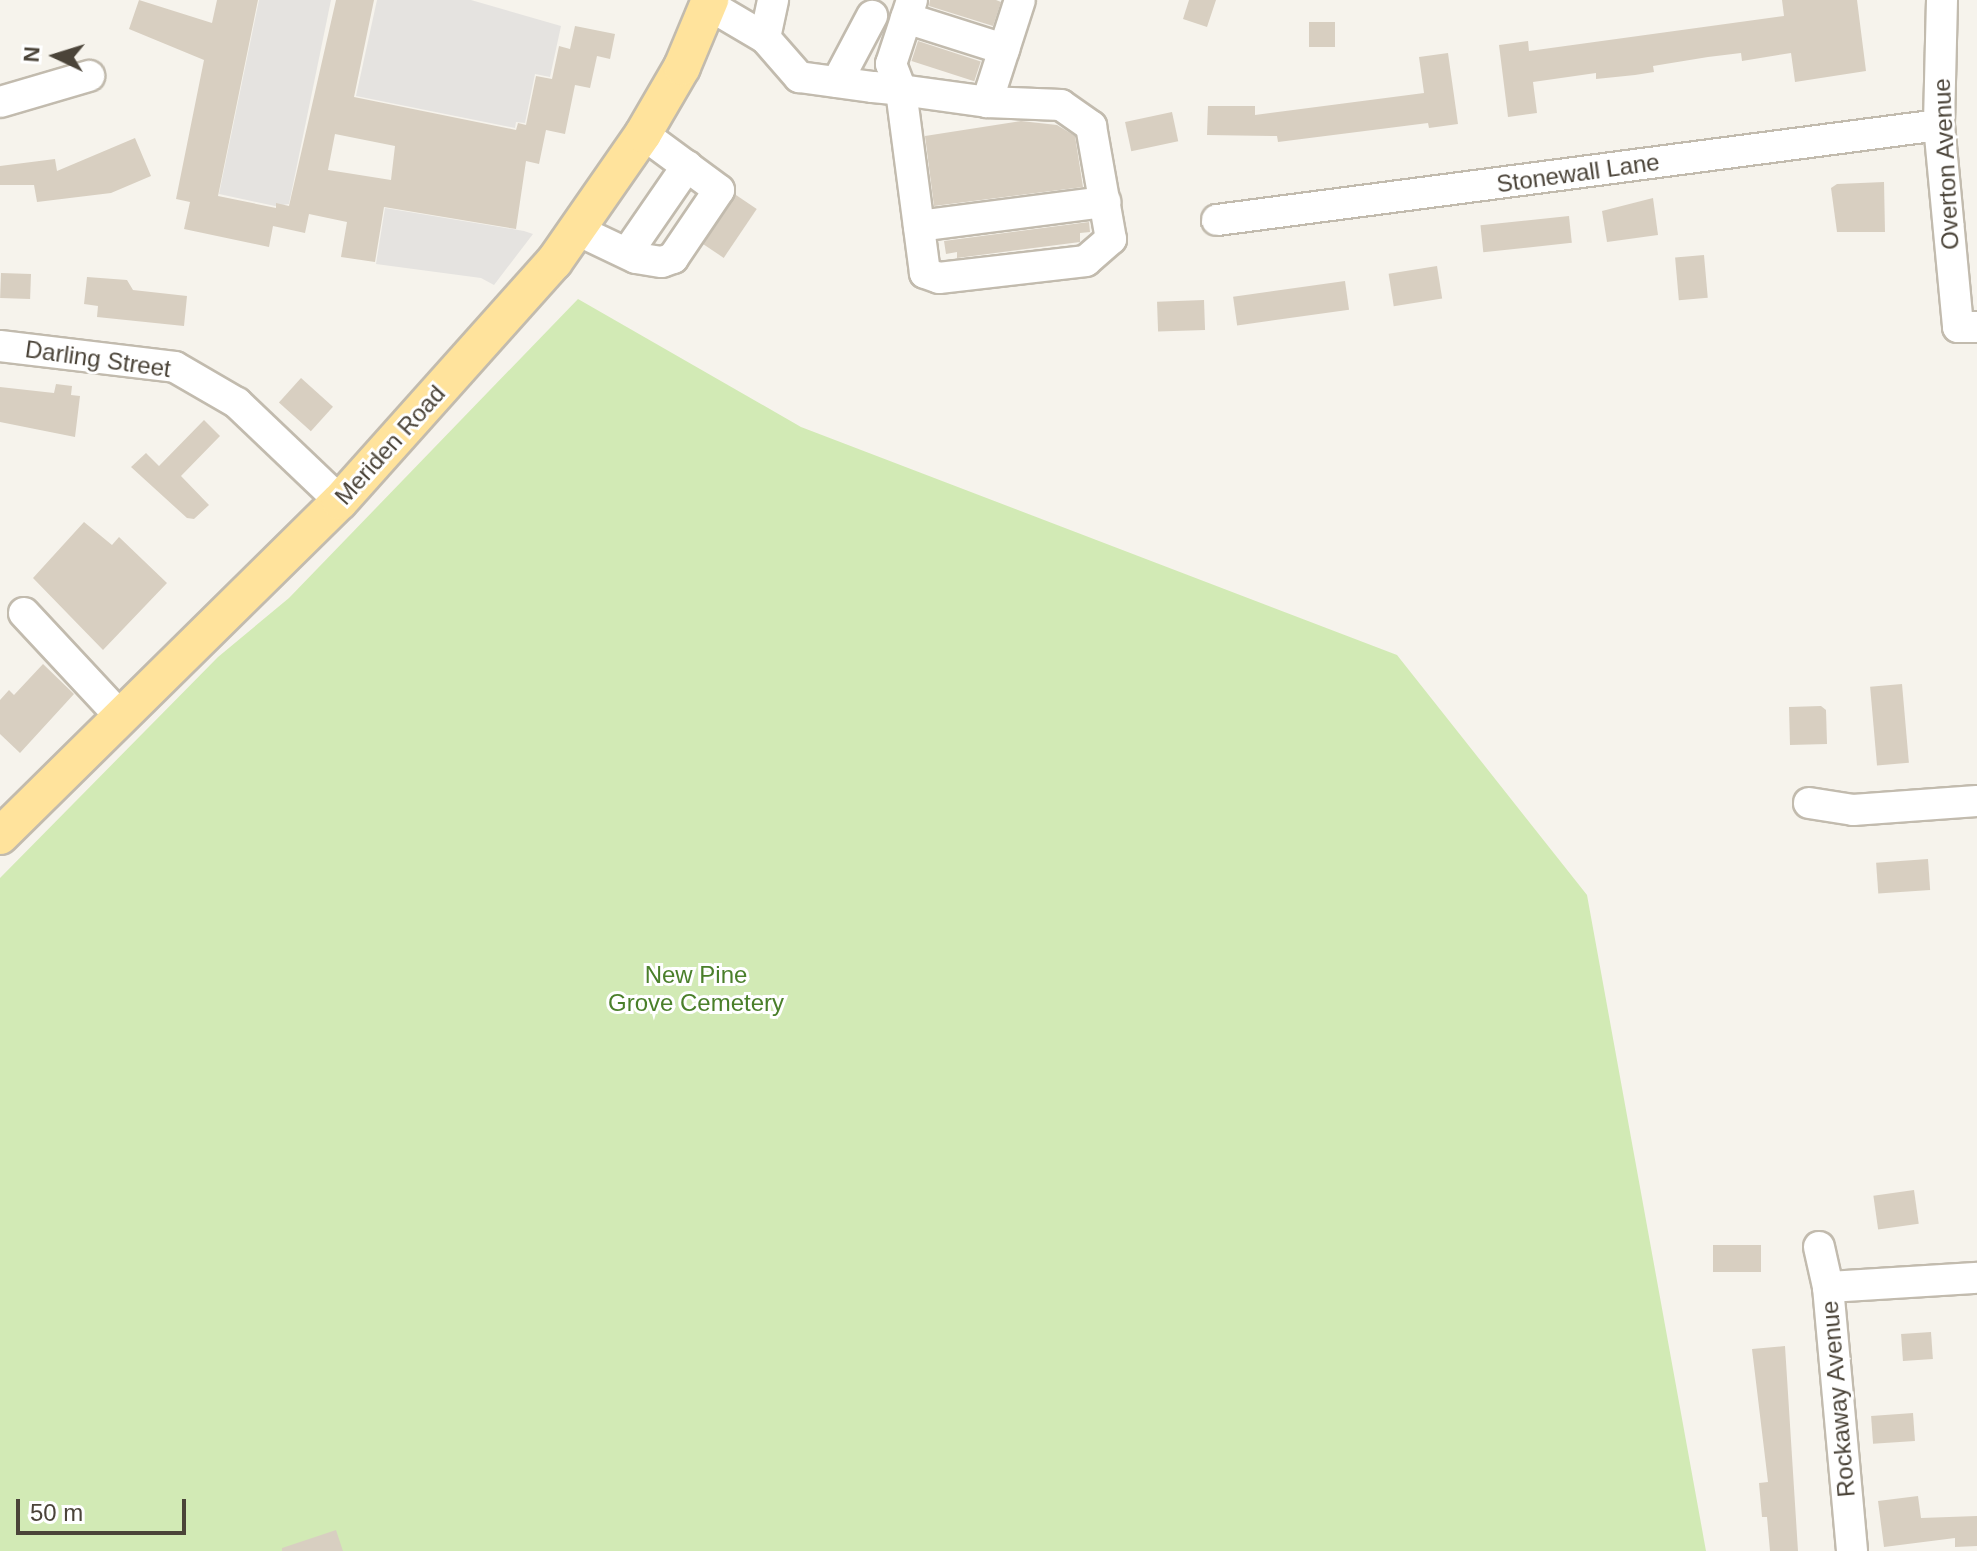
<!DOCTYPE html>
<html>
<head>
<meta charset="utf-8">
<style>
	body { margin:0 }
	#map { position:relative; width:1977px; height:1551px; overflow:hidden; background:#f6f3ec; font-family:Arial,sans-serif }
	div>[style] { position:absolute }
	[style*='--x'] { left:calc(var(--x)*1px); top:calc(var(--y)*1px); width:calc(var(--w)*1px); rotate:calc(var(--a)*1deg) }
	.green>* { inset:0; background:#d2eab5 }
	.parking>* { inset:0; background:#e5e3e0 }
	.building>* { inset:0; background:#d8cfc1; transform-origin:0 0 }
	.roads { filter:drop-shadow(2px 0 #c2bbae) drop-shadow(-2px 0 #c2bbae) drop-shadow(0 2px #c2bbae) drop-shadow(0 -2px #c2bbae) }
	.minor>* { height:30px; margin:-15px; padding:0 15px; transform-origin:15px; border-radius:15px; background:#fff }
	.major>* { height:36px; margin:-18px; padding:0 18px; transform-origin:18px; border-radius:18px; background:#ffe39c }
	span { translate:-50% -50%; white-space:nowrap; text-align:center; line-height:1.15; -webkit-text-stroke:6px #fff; paint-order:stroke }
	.street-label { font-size:24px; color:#4b4439 }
	.park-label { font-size:24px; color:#4a7f2a }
	.north { position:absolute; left:16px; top:16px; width:80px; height:80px; -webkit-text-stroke:6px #fff; paint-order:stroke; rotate:274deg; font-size:22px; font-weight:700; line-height:32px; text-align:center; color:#4b4439 }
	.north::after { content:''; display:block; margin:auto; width:28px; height:36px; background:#4b4439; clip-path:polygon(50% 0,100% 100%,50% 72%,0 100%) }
	.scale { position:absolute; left:16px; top:1499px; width:170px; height:36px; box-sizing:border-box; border:4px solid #4b4439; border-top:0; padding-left:10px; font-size:24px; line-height:28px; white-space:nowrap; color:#4b4439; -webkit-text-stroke:6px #fff; paint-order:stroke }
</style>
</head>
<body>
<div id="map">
	<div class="green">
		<i style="clip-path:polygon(578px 299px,801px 427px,1397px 655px,1587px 895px,1706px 1551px,0 1551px,0 878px,218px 657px,289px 598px)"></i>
	</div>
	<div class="parking">
		<i style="clip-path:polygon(259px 0,331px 0,289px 204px,275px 206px,219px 194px)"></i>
		<i style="clip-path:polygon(377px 0,471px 0,561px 26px,550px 77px,535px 74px,525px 123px,516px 122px,515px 128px,356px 96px)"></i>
		<i style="clip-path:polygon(385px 208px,524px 231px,533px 234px,494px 285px,481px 278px,376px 264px)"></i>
	</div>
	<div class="building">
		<i style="clip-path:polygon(evenodd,139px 0,212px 23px,217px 0,258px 0,218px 196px,276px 208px,276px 203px,289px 206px,336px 0,374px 0,354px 97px,516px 130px,518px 123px,526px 125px,536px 76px,552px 79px,559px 46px,570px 49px,575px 26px,615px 34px,610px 59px,597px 56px,590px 88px,575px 85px,565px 134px,546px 130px,539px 164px,526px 161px,516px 229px,384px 207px,375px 262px,341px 257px,347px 222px,309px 214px,305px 233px,273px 226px,269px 247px,184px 229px,190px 202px,176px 199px,204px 60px,129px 29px,139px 0,335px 134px,395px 146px,391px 180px,328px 170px,335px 134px)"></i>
		<i style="clip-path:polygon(930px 0,996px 0,1001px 2px,993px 26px,929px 6px)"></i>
		<i style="clip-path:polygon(1189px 0,1216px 0,1207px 27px,1183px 19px)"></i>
		<i style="clip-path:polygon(1782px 0,1857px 0,1866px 71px,1795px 82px,1791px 53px,1742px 61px,1741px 53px,1708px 57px,1653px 66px,1654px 72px,1635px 75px,1596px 79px,1596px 73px,1533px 82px,1537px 113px,1508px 117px,1499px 45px,1528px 41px,1529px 51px,1784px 16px)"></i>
		<i style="left:1335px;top:22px;width:25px;height:26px;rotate:90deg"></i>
		<i style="left:918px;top:41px;width:66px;height:21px;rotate:18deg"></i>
		<i style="clip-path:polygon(1448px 53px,1458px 124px,1429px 128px,1428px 123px,1278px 142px,1277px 136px,1207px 135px,1208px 106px,1255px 106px,1255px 115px,1424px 93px,1419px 57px)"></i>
		<i style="left:1172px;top:112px;width:30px;height:48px;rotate:78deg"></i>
		<i style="clip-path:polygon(1021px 121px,1057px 125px,1075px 136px,1083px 187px,934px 206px,925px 136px)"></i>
		<i style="clip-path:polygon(135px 138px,151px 176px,111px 193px,37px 202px,34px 185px,0 185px,0 166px,55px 159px,57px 171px)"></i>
		<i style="clip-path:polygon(1884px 182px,1885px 232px,1837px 232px,1831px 188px,1837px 184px)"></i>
		<i style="left:736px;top:195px;width:25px;height:59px;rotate:34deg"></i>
		<i style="clip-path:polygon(1653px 198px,1658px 235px,1607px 242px,1602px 211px)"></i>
		<i style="left:1569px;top:216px;width:27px;height:89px;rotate:84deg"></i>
		<i style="clip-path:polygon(1089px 222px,1090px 232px,1080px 233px,1080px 242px,957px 258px,957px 252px,946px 254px,944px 241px)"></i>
		<i style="left:1704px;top:255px;width:43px;height:29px;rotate:85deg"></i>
		<i style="left:1437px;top:266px;width:33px;height:49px;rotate:81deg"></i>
		<i style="left:1px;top:273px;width:30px;height:25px;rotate:2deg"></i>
		<i style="clip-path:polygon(87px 277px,127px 280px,133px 290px,187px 296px,184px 326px,97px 317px,98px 306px,84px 304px)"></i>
		<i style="left:1345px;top:281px;width:29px;height:113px;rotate:82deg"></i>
		<i style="left:1204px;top:300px;width:30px;height:47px;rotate:88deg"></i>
		<i style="left:301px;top:378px;width:43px;height:33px;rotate:42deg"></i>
		<i style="clip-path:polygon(56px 384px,72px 386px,71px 395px,80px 396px,75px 437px,0 422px,0 387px,54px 393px)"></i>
		<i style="clip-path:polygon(204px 420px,220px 436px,181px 476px,209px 505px,194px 519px,187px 518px,131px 467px,146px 453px,159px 466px)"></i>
		<i style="clip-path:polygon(84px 522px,112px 545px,119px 537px,167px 583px,103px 650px,33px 578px)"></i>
		<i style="clip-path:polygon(43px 664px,74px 694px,20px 753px,0 734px,0 700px,9px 690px,14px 695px)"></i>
		<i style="left:1902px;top:684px;width:79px;height:32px;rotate:85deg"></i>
		<i style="clip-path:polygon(1821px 706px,1826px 710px,1827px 744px,1790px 745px,1789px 707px)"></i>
		<i style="left:1928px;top:859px;width:31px;height:52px;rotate:86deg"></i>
		<i style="left:1914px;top:1190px;width:34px;height:41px;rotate:82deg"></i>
		<i style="left:1713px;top:1245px;width:48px;height:27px"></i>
		<i style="left:1931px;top:1332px;width:27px;height:30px;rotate:86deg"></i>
		<i style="clip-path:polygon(1785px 1346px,1798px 1551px,1770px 1551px,1767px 1517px,1762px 1517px,1759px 1483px,1768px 1482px,1752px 1349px)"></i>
		<i style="left:1913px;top:1413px;width:28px;height:42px;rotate:86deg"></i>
		<i style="clip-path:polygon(1918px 1496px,1921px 1518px,1977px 1516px,1977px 1546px,1955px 1547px,1955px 1538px,1884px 1547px,1878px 1501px)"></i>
		<i style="clip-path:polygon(336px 1530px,343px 1551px,282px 1551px,282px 1548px)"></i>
	</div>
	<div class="roads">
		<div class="minor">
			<i style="--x:1942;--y:0;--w:125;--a:91.4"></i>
			<i style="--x:1939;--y:125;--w:203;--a:84.6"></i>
			<i style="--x:1958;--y:327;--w:19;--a:0"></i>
			<i style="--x:709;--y:5;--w:65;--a:30.5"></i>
			<i style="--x:765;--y:38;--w:39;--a:-78"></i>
			<i style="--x:906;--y:18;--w:103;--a:17.6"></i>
			<i style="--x:765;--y:38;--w:52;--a:48.9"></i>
			<i style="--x:799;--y:77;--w:75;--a:7.7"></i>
			<i style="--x:873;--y:87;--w:28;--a:6"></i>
			<i style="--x:901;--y:90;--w:87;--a:7.9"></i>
			<i style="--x:987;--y:102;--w:74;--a:2.3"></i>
			<i style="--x:1061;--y:105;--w:37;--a:35"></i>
			<i style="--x:1091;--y:126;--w:115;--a:80"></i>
			<i style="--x:1111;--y:239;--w:33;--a:139"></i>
			<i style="--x:1086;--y:261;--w:148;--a:173.4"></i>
			<i style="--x:939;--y:278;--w:15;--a:-160"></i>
			<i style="--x:925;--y:273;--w:185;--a:-97.5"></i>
			<i style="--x:901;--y:90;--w:28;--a:-111"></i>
			<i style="--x:891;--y:64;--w:67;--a:-71.8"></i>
			<i style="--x:837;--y:82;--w:75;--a:-62.1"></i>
			<i style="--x:0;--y:102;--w:93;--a:-16.3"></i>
			<i style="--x:987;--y:102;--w:107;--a:-72.1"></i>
			<i style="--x:1217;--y:220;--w:728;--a:-7.5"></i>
			<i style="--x:919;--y:226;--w:188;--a:-7.4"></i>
			<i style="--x:577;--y:230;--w:65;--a:25.4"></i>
			<i style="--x:636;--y:258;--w:26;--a:9"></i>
			<i style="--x:662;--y:262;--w:12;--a:-20"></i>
			<i style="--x:673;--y:258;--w:82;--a:-55.9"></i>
			<i style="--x:719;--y:190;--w:94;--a:-143.6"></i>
			<i style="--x:627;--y:253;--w:106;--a:-55.4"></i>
			<i style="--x:0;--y:346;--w:176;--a:6.8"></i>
			<i style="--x:175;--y:367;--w:72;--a:30.1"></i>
			<i style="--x:237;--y:403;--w:142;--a:43.6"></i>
			<i style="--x:24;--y:613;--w:139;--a:47"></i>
			<i style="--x:1809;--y:803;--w:45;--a:9"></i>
			<i style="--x:1853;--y:810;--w:124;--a:-4.2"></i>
			<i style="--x:1819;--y:1247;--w:41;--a:77.3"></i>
			<i style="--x:1828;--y:1287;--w:265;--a:84.8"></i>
			<i style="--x:1828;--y:1287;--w:149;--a:-3.5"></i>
		</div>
		<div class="major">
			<i style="--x:0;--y:836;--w:477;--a:-44.6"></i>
			<i style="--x:340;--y:501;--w:321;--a:-48.2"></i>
			<i style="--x:554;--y:262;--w:156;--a:-55.2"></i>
			<i style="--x:643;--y:134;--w:78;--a:-59.8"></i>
			<i style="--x:682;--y:67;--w:73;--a:-67.3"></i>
		</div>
	</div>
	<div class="street-label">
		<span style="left:1946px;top:164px;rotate:-93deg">Overton Avenue</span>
		<span style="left:1578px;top:173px;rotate:-8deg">Stonewall Lane</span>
		<span style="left:98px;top:359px;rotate:8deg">Darling Street</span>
		<span style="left:390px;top:445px;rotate:-48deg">Meriden Road</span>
		<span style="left:1838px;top:1399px;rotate:-95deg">Rockaway Avenue</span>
	</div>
	<div class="park-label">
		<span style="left:696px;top:989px">New Pine<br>Grove Cemetery</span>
	</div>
	<div class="north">N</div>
	<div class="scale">50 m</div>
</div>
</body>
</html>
